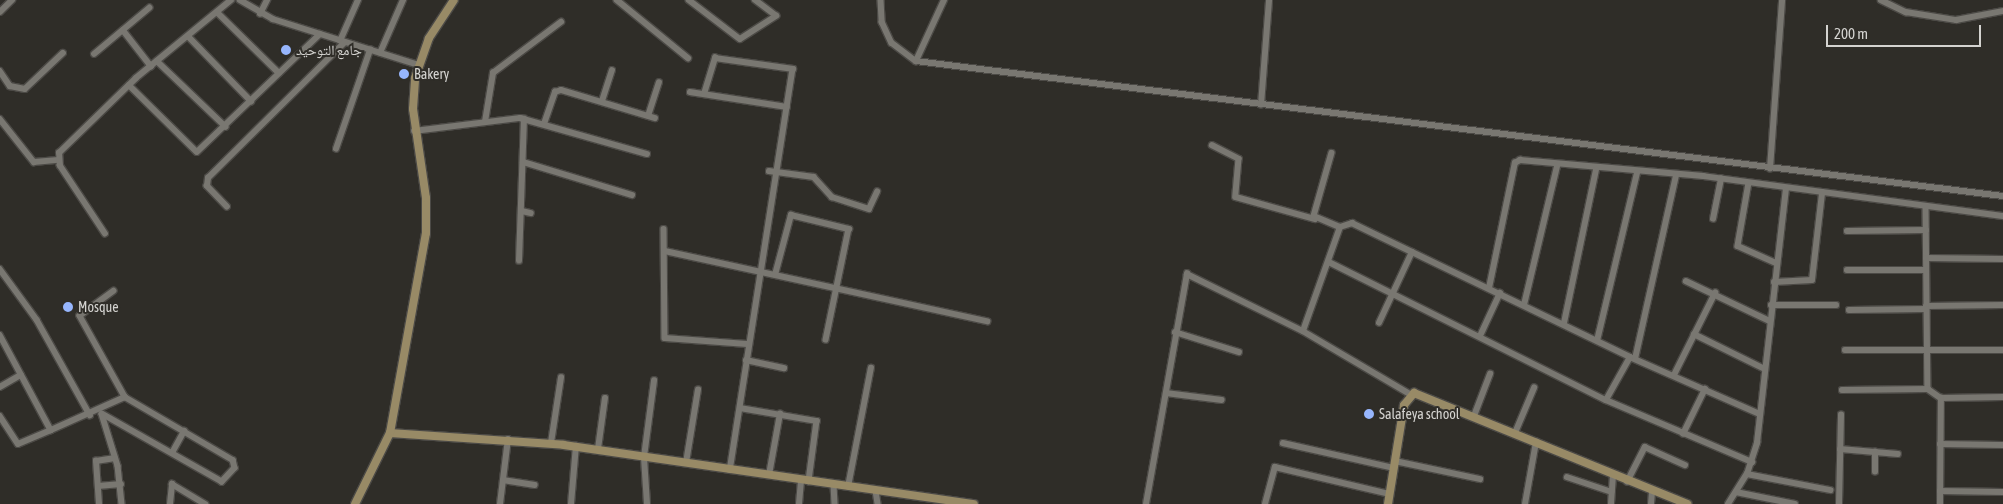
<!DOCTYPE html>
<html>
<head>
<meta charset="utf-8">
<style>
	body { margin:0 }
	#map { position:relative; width:2003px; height:504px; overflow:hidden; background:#2f2d28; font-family:"Asap Condensed","Noto Naskh Arabic",sans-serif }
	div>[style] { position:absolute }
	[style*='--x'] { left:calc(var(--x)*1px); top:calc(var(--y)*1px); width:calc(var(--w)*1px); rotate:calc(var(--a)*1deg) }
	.roads { filter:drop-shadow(1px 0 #4c4a46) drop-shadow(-1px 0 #4c4a46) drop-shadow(0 1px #4c4a46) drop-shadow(0 -1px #4c4a46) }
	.street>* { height:5.5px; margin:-2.75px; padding:0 2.75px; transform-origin:2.75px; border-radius:2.75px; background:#797771 }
	.secondary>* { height:8px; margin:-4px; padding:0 4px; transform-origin:4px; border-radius:4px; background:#988a66 }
	.dots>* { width:14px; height:14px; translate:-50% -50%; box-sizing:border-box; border:2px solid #2f2d28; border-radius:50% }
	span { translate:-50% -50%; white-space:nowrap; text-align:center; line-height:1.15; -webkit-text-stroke:4px #2f2d28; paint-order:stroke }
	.poi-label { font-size:14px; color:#d4d3d0 }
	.left { translate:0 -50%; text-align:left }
	.scale { position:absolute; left:1826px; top:25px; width:155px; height:22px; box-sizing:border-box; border:2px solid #d4d3d0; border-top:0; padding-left:6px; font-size:15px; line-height:18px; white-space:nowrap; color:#d4d3d0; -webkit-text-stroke:4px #2f2d28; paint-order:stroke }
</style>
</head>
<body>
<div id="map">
	<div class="roads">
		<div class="street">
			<i style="--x:240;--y:0;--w:38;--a:30"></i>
			<i style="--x:273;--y:19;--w:153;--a:17.5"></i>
			<i style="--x:617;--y:0;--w:92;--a:39.2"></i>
			<i style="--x:689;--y:0;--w:64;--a:37.4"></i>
			<i style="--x:740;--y:39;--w:43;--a:-32.6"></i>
			<i style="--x:776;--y:16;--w:26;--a:-143"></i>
			<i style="--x:881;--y:0;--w:22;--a:87"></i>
			<i style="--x:882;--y:22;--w:23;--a:65"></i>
			<i style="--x:892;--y:43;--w:30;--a:37"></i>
			<i style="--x:916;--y:61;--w:1095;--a:7.08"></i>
			<i style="--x:1881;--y:0;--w:28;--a:26"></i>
			<i style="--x:1906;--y:12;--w:51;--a:9.1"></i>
			<i style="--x:1956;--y:20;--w:48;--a:-10.8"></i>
			<i style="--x:0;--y:12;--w:17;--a:-45"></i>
			<i style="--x:217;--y:12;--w:87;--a:44.5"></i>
			<i style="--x:260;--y:14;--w:16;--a:-63"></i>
			<i style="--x:123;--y:30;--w:46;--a:52.1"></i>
			<i style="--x:188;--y:36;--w:91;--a:45.9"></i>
			<i style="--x:340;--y:41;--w:45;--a:-66.3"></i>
			<i style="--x:380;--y:53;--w:58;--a:-66.5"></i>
			<i style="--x:94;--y:54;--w:72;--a:-39.9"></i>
			<i style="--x:157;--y:61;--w:95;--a:43.7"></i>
			<i style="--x:916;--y:61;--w:67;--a:-65.3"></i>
			<i style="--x:0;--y:71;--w:18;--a:56"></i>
			<i style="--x:10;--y:86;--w:15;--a:11"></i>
			<i style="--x:25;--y:89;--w:52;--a:-43.5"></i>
			<i style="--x:129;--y:85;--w:95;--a:44.6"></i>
			<i style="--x:197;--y:152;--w:170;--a:-43.8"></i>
			<i style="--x:690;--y:92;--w:98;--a:8.8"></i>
			<i style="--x:704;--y:94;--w:38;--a:-73"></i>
			<i style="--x:715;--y:58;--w:79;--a:8"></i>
			<i style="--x:793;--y:69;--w:406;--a:98.9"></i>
			<i style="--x:602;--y:101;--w:32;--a:-72"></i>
			<i style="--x:1261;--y:105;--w:105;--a:-85.6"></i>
			<i style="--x:648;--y:116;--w:35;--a:-72"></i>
			<i style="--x:0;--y:119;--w:55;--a:51.7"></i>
			<i style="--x:34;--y:162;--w:24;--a:-5"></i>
			<i style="--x:485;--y:122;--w:50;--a:-80.7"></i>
			<i style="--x:493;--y:73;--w:85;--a:-36.9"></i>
			<i style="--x:544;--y:124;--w:34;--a:-71"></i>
			<i style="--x:555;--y:92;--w:6;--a:-18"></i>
			<i style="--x:561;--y:90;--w:98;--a:16.6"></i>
			<i style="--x:414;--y:131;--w:107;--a:-7"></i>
			<i style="--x:520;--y:118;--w:132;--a:15.8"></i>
			<i style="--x:1212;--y:145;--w:30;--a:27"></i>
			<i style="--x:1239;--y:159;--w:38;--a:95"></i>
			<i style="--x:1236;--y:197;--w:82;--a:15.6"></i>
			<i style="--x:336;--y:149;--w:105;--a:-71"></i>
			<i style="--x:1332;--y:153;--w:66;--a:105.9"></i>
			<i style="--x:1314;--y:216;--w:28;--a:23"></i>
			<i style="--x:523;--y:162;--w:114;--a:16.8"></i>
			<i style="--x:1770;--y:169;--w:169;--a:-85.9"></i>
			<i style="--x:769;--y:171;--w:45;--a:7.6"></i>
			<i style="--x:814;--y:177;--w:27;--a:48"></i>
			<i style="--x:832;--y:197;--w:39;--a:18"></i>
			<i style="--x:869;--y:209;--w:19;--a:-65"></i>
			<i style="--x:1749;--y:183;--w:64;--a:99.9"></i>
			<i style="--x:1738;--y:246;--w:42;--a:24.1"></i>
			<i style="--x:1926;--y:206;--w:183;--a:89.4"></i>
			<i style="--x:1928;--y:389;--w:16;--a:35"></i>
			<i style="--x:1941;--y:398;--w:62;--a:-0.9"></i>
			<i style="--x:227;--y:207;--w:29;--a:-134"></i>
			<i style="--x:207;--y:186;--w:8;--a:-83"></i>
			<i style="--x:208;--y:178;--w:192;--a:-44.8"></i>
			<i style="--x:522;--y:211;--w:9;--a:13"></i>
			<i style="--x:1713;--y:219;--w:41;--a:-78.7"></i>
			<i style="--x:664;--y:229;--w:109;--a:89.5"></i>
			<i style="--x:665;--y:338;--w:82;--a:4.2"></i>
			<i style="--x:1847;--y:231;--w:79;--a:-0.7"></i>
			<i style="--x:105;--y:234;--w:82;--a:-123.5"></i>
			<i style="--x:60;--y:166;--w:13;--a:-94"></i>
			<i style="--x:59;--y:153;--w:107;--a:-44.2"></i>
			<i style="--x:136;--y:78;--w:123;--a:-39.4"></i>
			<i style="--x:665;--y:251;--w:330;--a:12.3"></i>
			<i style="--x:1926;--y:258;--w:77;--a:0.7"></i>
			<i style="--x:519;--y:261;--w:142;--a:-88"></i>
			<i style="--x:1329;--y:262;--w:309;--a:26.5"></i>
			<i style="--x:1606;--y:400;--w:159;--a:23"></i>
			<i style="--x:0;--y:269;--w:63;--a:54"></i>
			<i style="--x:37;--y:320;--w:109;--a:60.8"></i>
			<i style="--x:1847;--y:270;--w:79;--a:0"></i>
			<i style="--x:775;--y:275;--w:62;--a:-75.1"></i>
			<i style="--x:791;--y:215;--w:60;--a:13.6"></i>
			<i style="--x:849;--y:229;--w:113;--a:101.7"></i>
			<i style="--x:1686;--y:281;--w:93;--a:25.5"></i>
			<i style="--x:1774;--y:282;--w:38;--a:-3"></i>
			<i style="--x:1812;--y:280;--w:88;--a:-83.4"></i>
			<i style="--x:1489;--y:288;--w:128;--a:-78.3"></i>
			<i style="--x:1515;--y:163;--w:6;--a:-31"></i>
			<i style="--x:1520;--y:160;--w:184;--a:5"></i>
			<i style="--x:1703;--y:176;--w:303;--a:7.6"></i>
			<i style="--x:114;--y:291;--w:42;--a:143.7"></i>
			<i style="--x:80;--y:316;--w:93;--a:60.9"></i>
			<i style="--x:1524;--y:305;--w:143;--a:-76.6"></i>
			<i style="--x:1771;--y:305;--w:65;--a:0"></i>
			<i style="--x:1926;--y:306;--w:77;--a:-0.7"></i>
			<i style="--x:1849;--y:310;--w:77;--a:-0.7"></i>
			<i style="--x:1379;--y:323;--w:78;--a:-65.1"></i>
			<i style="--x:1564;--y:323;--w:156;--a:-78.2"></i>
			<i style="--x:1303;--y:331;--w:110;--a:-70.4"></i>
			<i style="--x:1340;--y:227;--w:13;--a:-18"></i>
			<i style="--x:1352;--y:223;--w:309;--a:25.7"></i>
			<i style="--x:1630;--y:357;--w:142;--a:23.7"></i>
			<i style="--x:1175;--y:332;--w:67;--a:17.4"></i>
			<i style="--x:1481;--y:334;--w:45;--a:-65.1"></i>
			<i style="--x:1694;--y:334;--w:79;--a:26.2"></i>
			<i style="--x:0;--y:335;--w:108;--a:61.8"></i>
			<i style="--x:51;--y:430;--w:81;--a:-24"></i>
			<i style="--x:125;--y:397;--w:125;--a:30.3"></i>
			<i style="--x:233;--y:460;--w:8;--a:76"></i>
			<i style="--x:235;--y:468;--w:19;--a:133"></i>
			<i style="--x:222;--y:482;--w:138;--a:-150.5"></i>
			<i style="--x:1597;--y:341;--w:173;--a:-76.6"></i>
			<i style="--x:1845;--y:350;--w:158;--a:0"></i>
			<i style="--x:1635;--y:359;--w:189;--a:-77.4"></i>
			<i style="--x:746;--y:360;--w:39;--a:12"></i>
			<i style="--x:1674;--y:375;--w:92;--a:-63.4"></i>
			<i style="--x:0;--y:387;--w:24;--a:-30"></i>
			<i style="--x:1842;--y:390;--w:86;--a:-0.7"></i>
			<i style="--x:1166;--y:393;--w:56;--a:7.1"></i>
			<i style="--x:1606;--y:400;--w:49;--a:-60.8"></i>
			<i style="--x:740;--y:408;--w:78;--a:9.6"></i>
			<i style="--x:817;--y:421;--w:61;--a:97.6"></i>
			<i style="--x:102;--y:414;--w:54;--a:72.9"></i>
			<i style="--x:118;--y:466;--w:38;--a:84"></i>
			<i style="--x:0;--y:416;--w:33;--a:57"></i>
			<i style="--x:18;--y:444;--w:36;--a:-23"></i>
			<i style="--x:1474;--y:416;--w:45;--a:-69.1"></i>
			<i style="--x:1515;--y:433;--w:49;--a:-67.1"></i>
			<i style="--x:1683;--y:434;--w:50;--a:-63.9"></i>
			<i style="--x:551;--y:443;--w:66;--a:-81.3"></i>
			<i style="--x:1283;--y:443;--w:114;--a:12.7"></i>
			<i style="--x:1940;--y:444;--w:63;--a:0.9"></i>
			<i style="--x:598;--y:449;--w:51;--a:-82.2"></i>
			<i style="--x:1840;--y:449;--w:58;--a:4.9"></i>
			<i style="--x:172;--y:453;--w:25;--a:-61"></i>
			<i style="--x:1395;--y:461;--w:87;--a:12"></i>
			<i style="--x:686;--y:463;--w:74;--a:-80.7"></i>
			<i style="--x:1875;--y:472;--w:20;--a:-90"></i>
			<i style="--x:1747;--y:474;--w:85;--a:10.9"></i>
			<i style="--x:769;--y:475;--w:62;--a:-79.8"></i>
			<i style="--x:1567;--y:477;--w:47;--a:18.4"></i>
			<i style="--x:503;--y:480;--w:32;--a:9"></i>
			<i style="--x:1627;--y:482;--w:39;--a:-63"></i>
			<i style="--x:1645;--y:447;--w:44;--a:24.2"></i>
			<i style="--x:834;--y:485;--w:19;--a:87"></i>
			<i style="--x:98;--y:486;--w:23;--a:-5"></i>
			<i style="--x:848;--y:487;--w:121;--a:-79.1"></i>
			<i style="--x:876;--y:491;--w:13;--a:81"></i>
			<i style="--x:1940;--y:491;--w:63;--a:0.9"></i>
			<i style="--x:1736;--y:492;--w:60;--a:11.5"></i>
			<i style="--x:99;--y:504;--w:43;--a:-94"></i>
			<i style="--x:96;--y:461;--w:19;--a:-9"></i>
			<i style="--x:170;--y:504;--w:20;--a:-84"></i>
			<i style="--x:172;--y:484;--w:39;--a:31"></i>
			<i style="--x:500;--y:504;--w:65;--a:-83"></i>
			<i style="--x:571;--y:504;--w:58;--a:-85.1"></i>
			<i style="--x:647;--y:504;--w:47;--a:-93.7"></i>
			<i style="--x:644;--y:457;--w:77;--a:-82.5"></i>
			<i style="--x:799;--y:504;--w:24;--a:-85"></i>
			<i style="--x:1146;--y:504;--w:234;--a:-79.9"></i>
			<i style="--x:1187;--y:274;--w:129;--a:26.2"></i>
			<i style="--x:1303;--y:331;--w:124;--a:30.5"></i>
			<i style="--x:1265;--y:504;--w:38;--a:-75"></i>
			<i style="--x:1275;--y:467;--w:118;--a:13.2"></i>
			<i style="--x:1525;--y:504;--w:63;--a:-79.9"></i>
			<i style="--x:1611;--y:504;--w:28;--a:-86"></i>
			<i style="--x:1651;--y:504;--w:12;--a:-85"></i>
			<i style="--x:1728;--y:504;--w:36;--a:-58"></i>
			<i style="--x:1747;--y:474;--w:33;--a:-72"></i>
			<i style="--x:1757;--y:443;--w:256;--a:-83.5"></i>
			<i style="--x:1839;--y:504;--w:89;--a:-88.7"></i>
			<i style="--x:1940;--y:504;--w:106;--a:-89.5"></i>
		</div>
		<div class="secondary">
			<i style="--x:390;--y:433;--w:174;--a:3.9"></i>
			<i style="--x:564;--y:445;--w:414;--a:8.2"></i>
			<i style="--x:355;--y:504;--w:79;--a:-63.8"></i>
			<i style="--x:390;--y:433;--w:203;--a:-79.8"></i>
			<i style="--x:426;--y:233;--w:35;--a:-90"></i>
			<i style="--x:426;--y:198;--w:90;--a:-98.3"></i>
			<i style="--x:413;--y:109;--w:31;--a:-86"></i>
			<i style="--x:415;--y:78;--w:42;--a:-70.7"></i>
			<i style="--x:429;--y:38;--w:45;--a:-56.7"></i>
			<i style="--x:1388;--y:504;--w:100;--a:-80.8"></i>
			<i style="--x:1404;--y:405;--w:16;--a:-50"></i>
			<i style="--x:1414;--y:393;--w:295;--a:22.1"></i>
		</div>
	</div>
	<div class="dots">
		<i style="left:286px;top:50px;background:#97b6fd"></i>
		<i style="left:404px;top:74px;background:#97b6fd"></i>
		<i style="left:68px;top:307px;background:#97b6fd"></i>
		<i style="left:1369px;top:414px;background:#97b6fd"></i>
	</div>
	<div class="poi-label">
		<span class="left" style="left:296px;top:50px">جامع التوحيد</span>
		<span class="left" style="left:414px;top:74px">Bakery</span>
		<span class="left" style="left:78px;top:307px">Mosque</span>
		<span class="left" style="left:1379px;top:414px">Salafeya school</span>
	</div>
	<div class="scale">200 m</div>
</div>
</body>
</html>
